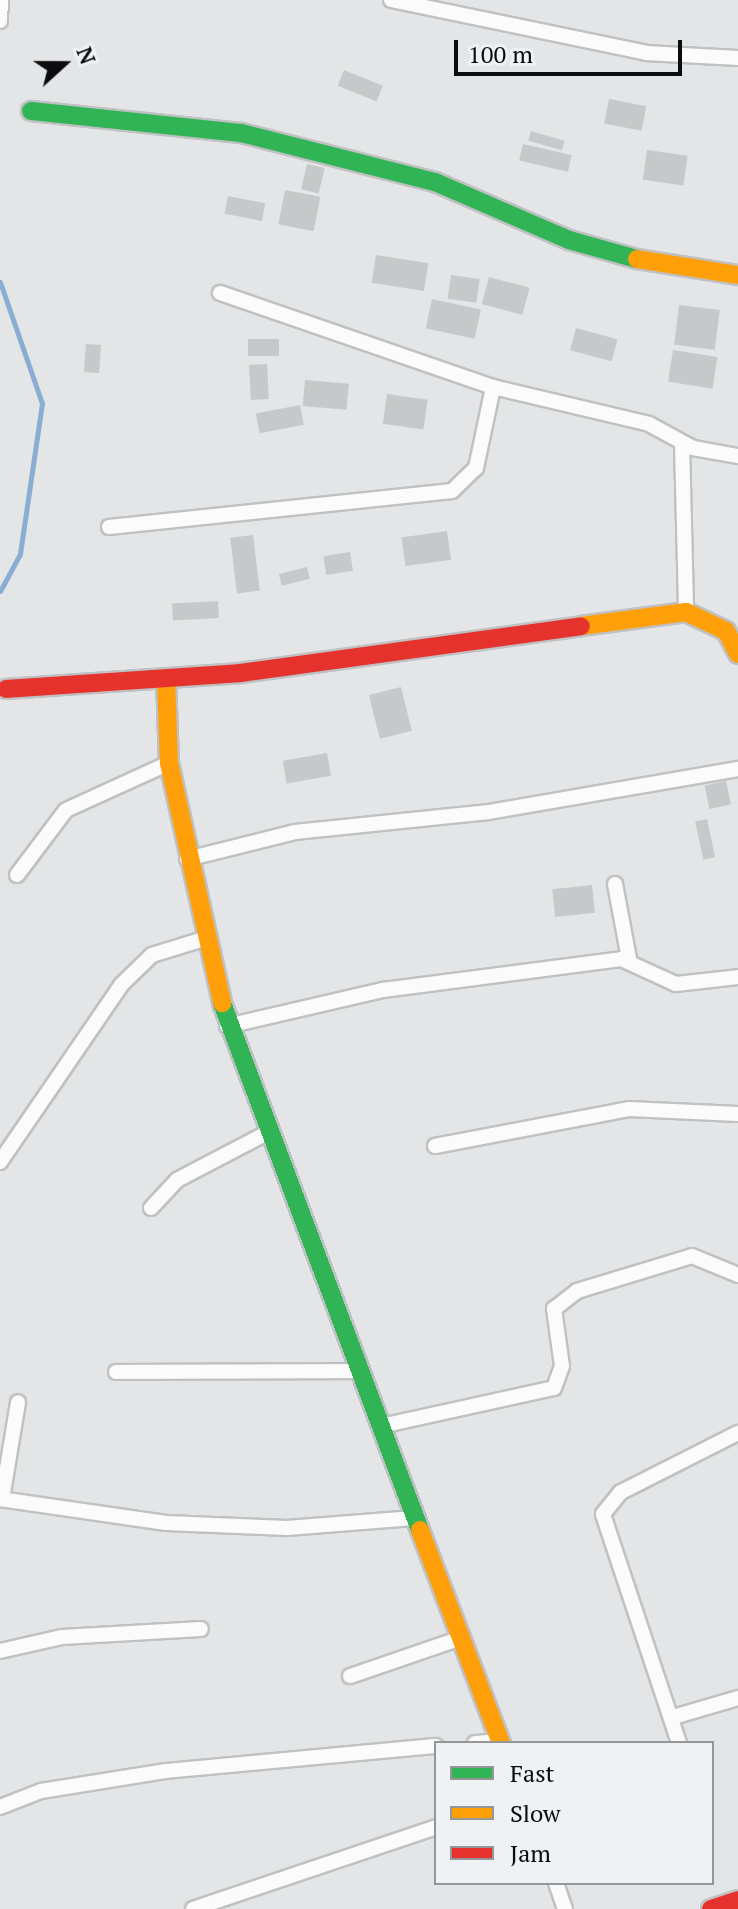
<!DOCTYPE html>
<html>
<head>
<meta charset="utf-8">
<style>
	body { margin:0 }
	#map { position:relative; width:738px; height:1909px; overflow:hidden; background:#e3e5e7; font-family:"PT Serif",serif }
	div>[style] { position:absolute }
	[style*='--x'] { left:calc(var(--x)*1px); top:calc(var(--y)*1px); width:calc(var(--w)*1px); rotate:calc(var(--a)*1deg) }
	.stream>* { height:5px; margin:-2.5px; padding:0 2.5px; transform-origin:2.5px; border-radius:2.5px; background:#8aadd2 }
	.building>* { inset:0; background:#c6c8c9; transform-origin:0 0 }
	.roads { filter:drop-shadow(2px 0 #bfc1c2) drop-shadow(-2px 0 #bfc1c2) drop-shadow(0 2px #bfc1c2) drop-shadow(0 -2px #bfc1c2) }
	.street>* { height:14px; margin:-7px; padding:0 7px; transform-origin:7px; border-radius:7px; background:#fbfbfb }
	.fast>* { height:18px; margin:-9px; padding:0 9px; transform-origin:9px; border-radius:9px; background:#30b455 }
	.slow>* { height:18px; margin:-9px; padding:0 9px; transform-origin:9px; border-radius:9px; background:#ff9f0a }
	.jam>* { height:18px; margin:-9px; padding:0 9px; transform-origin:9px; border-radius:9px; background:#e5322d }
	span { translate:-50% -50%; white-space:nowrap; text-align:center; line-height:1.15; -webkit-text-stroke:6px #eff2f5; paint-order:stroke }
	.legend { position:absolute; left:434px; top:1741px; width:280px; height:144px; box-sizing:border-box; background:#eff2f5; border:2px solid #949698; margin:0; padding:10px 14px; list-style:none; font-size:24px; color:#0b0c0d }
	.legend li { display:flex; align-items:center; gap:16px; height:40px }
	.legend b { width:40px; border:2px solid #949698 }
	.north { position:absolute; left:24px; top:24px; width:80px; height:80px; -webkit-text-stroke:6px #eff2f5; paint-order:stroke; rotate:69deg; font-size:22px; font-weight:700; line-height:32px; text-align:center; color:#0b0c0d }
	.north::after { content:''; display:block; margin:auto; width:28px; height:36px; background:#0b0c0d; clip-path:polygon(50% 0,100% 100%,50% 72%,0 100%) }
	.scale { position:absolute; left:454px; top:40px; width:228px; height:36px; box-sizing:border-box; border:4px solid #0b0c0d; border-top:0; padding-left:10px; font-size:24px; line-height:28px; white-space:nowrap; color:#0b0c0d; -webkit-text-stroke:6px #eff2f5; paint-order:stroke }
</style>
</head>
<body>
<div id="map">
	<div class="stream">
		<i style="--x:0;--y:282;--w:128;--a:70.9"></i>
		<i style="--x:42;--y:403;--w:153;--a:98.3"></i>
		<i style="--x:20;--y:554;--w:42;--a:118.4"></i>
	</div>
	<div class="building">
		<i style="left:344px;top:70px;width:42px;height:17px;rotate:22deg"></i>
		<i style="left:609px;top:99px;width:38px;height:25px;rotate:11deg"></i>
		<i style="left:531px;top:131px;width:35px;height:10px;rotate:16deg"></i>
		<i style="left:523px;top:144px;width:50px;height:17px;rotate:13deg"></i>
		<i style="left:647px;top:150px;width:41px;height:30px;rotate:8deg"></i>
		<i style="left:307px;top:164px;width:18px;height:26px;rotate:13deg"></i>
		<i style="left:285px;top:190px;width:36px;height:35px;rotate:11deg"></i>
		<i style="left:228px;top:196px;width:38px;height:18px;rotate:11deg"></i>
		<i style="left:376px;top:255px;width:53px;height:28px;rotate:9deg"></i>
		<i style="left:451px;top:275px;width:29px;height:24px;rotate:8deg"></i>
		<i style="left:489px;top:277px;width:42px;height:28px;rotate:15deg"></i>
		<i style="left:432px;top:299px;width:50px;height:30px;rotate:12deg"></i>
		<i style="left:679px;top:305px;width:41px;height:40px;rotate:7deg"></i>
		<i style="left:576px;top:328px;width:43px;height:23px;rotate:15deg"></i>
		<i style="left:279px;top:339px;width:17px;height:31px;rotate:90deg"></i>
		<i style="left:86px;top:344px;width:15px;height:28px;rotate:4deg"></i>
		<i style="left:673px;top:350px;width:45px;height:32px;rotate:9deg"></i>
		<i style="left:267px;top:364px;width:35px;height:18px;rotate:87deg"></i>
		<i style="left:305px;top:380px;width:44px;height:26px;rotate:5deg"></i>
		<i style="left:387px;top:394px;width:41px;height:30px;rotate:8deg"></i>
		<i style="left:300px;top:405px;width:20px;height:45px;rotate:79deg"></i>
		<i style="left:447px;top:531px;width:29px;height:46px;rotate:82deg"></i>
		<i style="left:253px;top:535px;width:56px;height:23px;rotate:83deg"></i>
		<i style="left:350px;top:552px;width:19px;height:27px;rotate:81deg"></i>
		<i style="left:307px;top:567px;width:12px;height:29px;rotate:76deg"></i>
		<i style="left:218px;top:601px;width:17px;height:46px;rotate:87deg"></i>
		<i style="left:401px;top:687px;width:45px;height:33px;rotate:76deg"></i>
		<i style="left:327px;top:753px;width:23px;height:45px;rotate:80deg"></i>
		<i style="left:726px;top:781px;width:24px;height:22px;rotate:78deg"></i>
		<i style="left:707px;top:819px;width:39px;height:12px;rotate:78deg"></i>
		<i style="left:592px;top:885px;width:28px;height:40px;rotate:84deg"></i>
	</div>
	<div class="roads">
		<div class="street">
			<i style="--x:391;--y:0;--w:260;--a:11.7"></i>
			<i style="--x:646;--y:53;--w:92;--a:3.1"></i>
			<i style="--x:0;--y:21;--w:21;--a:-87"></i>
			<i style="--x:220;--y:293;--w:289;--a:19"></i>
			<i style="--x:493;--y:387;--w:160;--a:13.3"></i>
			<i style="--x:649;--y:424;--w:50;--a:28.6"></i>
			<i style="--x:693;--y:448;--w:46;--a:10.1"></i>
			<i style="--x:682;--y:443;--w:169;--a:88.6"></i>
			<i style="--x:109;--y:527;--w:345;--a:-6"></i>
			<i style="--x:452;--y:491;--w:33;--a:-44"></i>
			<i style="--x:476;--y:468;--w:83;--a:-78.1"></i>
			<i style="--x:187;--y:859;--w:111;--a:-14"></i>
			<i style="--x:295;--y:832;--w:195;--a:-5.9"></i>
			<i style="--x:489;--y:812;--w:253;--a:-9.8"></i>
			<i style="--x:17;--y:875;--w:81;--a:-53"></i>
			<i style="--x:66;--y:810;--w:113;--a:-24.5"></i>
			<i style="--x:615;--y:884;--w:76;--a:79.4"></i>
			<i style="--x:227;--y:1026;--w:160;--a:-13"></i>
			<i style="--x:383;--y:990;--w:240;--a:-7.4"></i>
			<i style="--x:621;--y:959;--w:60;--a:24.4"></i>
			<i style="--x:676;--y:984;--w:62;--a:-6.4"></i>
			<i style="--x:435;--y:1146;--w:197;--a:-10.8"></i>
			<i style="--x:629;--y:1109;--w:109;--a:2.6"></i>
			<i style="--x:0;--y:1162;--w:214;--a:-55.6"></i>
			<i style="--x:121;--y:985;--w:43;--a:-44.1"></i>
			<i style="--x:152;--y:955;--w:54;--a:-17.1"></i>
			<i style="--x:151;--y:1208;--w:38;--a:-47"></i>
			<i style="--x:177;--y:1180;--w:104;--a:-27.6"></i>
			<i style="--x:116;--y:1372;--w:244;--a:-0.2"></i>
			<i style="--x:381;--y:1426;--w:177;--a:-12.4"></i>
			<i style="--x:554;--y:1388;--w:23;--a:-70"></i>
			<i style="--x:562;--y:1366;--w:58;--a:-98"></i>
			<i style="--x:554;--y:1309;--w:29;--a:-38"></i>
			<i style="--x:577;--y:1291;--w:120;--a:-16.9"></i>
			<i style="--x:692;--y:1256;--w:50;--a:22.4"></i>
			<i style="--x:0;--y:1499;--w:168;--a:8.2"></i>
			<i style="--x:166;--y:1523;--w:121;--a:2.4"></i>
			<i style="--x:287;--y:1528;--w:127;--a:-4.5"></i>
			<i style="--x:2;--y:1499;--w:98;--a:-80.6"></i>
			<i style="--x:0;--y:1651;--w:64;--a:-12.7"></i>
			<i style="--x:62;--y:1637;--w:139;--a:-3.3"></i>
			<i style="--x:350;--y:1676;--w:117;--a:-18.9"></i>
			<i style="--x:673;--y:1717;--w:68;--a:-16.3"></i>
			<i style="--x:475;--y:1743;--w:25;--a:-5"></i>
			<i style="--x:679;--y:1743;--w:241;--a:-108.4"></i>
			<i style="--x:603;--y:1514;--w:28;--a:-51"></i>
			<i style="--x:621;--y:1492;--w:131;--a:-26.8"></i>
			<i style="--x:0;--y:1807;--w:44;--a:-21.3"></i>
			<i style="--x:41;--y:1791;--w:127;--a:-9.1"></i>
			<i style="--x:166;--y:1771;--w:271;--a:-5.3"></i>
			<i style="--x:556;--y:1883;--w:28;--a:71"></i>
			<i style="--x:193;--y:1909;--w:256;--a:-18.6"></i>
		</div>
		<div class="fast">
			<i style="--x:31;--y:111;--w:211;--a:6"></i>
			<i style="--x:241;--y:133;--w:200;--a:14.2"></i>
			<i style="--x:435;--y:182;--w:146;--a:23.4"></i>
			<i style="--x:569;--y:240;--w:71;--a:15.6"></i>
			<i style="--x:222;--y:1003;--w:563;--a:69.41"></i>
		</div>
		<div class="slow">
			<i style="--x:637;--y:259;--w:102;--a:9"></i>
			<i style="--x:581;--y:626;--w:106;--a:-7.6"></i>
			<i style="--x:686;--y:612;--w:44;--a:25.4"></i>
			<i style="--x:726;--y:631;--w:26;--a:62"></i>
			<i style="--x:166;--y:678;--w:85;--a:88"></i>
			<i style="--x:169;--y:763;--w:246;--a:77.5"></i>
			<i style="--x:420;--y:1530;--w:228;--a:69.2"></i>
		</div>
		<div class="jam">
			<i style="--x:6;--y:689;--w:235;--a:-3.9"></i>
			<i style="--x:240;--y:673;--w:344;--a:-7.8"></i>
			<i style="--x:711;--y:1909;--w:28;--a:-18"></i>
		</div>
	</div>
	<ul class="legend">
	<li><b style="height:10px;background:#30b455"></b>Fast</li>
	<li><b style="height:10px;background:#ff9f0a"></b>Slow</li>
	<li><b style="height:10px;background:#e5322d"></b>Jam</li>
	</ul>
	<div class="north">N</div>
	<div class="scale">100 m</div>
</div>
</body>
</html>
